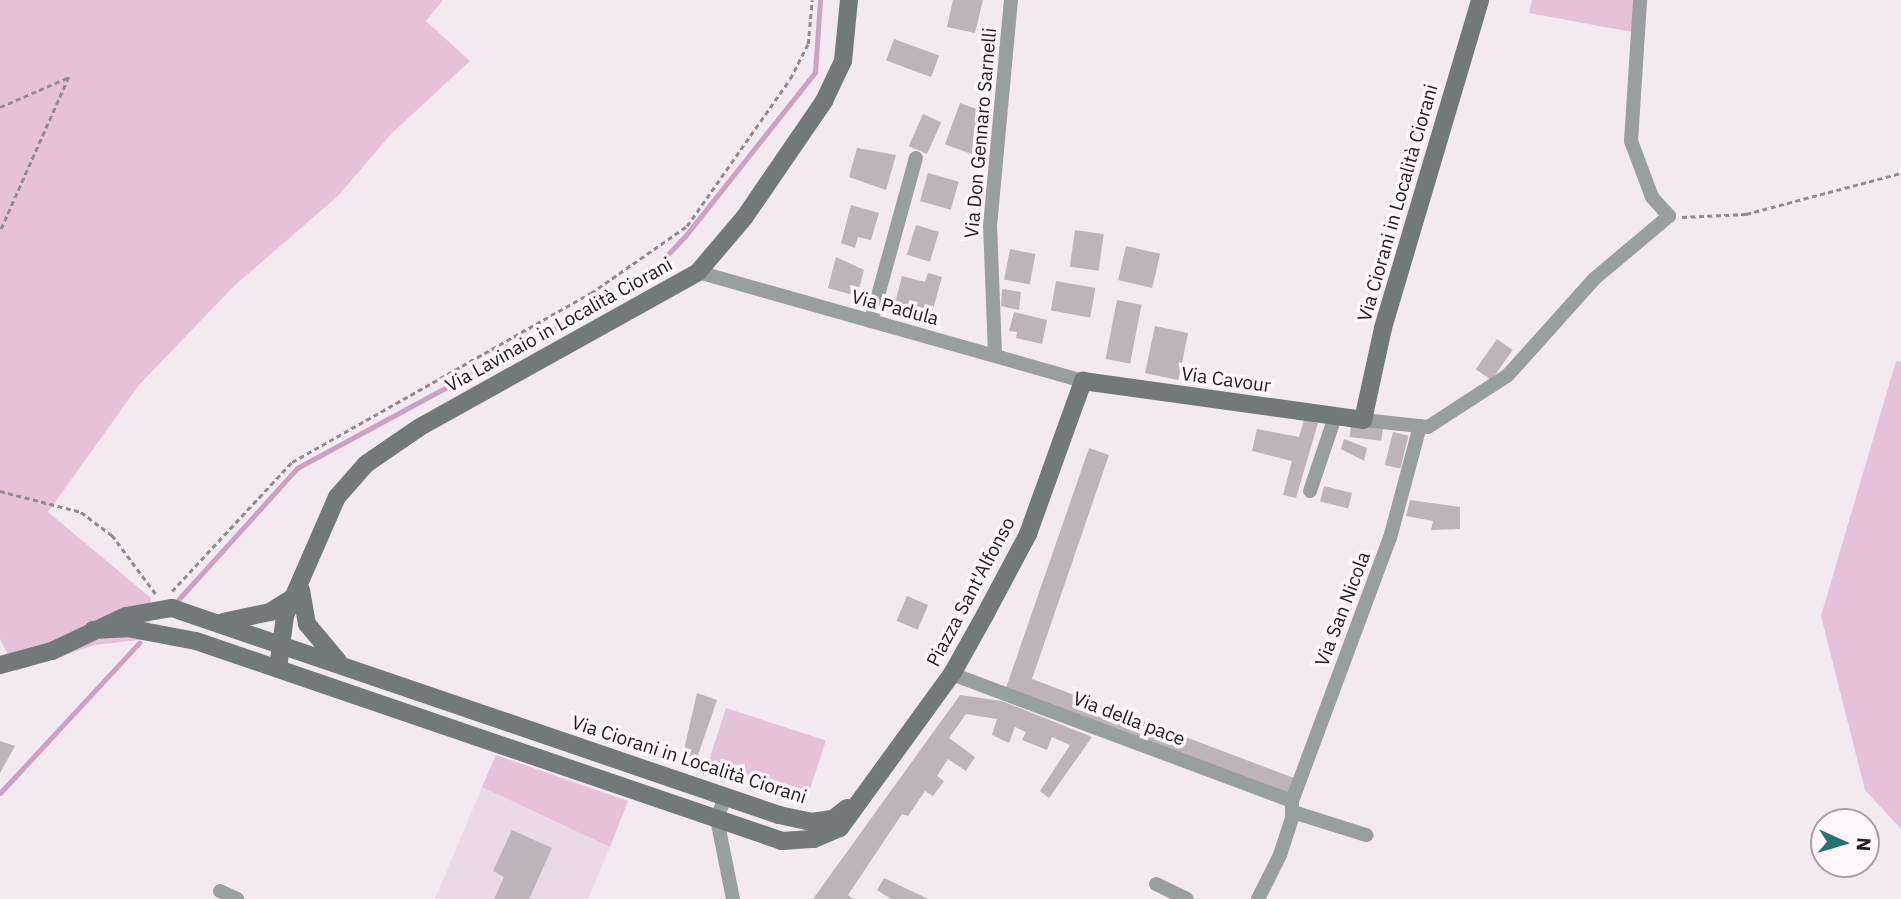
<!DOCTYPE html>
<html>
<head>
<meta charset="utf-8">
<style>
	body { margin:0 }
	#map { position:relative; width:1901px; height:899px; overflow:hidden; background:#f3e9f0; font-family:"IBM Plex Sans",sans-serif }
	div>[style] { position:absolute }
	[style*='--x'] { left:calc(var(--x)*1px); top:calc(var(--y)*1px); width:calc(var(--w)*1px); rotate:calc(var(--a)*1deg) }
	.built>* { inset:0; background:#ebdae6 }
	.green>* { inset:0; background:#e5c2da; transform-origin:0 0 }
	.stream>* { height:5px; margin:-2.5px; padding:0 2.5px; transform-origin:2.5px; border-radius:2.5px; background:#cda1c1 }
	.building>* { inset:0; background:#bdb3ba; transform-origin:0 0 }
	.path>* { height:2.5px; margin-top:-1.25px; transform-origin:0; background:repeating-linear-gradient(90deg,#918a8f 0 5px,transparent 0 8.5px) }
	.street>* { height:14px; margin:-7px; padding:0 7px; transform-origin:7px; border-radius:7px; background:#999e9e }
	.secondary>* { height:18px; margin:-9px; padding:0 9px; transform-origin:9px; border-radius:9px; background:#717979 }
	span { translate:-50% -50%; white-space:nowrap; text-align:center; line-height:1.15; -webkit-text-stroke:7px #fff7fc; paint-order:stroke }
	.street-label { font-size:19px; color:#232022 }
	.north { position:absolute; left:1810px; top:808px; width:70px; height:70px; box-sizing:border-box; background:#fff7fc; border:2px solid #a7a1a5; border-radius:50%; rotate:94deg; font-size:19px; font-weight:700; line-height:28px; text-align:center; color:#232022 }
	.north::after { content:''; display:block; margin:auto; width:24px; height:32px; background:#277272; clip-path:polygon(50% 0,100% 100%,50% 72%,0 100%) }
</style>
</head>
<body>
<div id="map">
	<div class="built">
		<i style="clip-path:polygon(482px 787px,610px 847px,588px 899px,435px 899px)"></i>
	</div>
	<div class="green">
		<i style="clip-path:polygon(0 0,443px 0,426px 21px,470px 61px,391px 134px,339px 195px,233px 287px,139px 385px,48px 512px,151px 598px,148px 639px,95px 645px,16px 671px,0 639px)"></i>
		<i style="clip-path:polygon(1532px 0,1634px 0,1632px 32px,1529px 13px)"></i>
		<i style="clip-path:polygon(1896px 361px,1901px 362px,1901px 829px,1865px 790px,1821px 616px)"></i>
		<i style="left:726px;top:708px;width:105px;height:58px;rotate:18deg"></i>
		<i style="clip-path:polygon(496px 755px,628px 801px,610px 847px,482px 787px)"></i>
	</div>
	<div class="stream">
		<i style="--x:177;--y:601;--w:179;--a:-47.9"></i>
		<i style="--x:297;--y:468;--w:393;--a:-28.4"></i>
		<i style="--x:643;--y:281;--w:63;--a:-46.9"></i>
		<i style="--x:686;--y:235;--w:208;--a:-51.6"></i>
		<i style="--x:815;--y:72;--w:72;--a:-86"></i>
		<i style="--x:0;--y:793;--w:205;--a:-47.2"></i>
	</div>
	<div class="building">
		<i style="clip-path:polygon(953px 0,983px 0,975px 33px,947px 27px)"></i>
		<i style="left:894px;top:39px;width:48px;height:23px;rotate:20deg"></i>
		<i style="left:960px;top:103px;width:29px;height:44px;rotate:20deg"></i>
		<i style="left:923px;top:114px;width:20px;height:35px;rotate:24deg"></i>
		<i style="clip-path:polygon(857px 148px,896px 155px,886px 190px,849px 177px)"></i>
		<i style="left:928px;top:173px;width:32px;height:29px;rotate:16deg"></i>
		<i style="clip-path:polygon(851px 205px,879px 213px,871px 240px,858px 237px,855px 248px,841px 243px)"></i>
		<i style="left:916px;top:225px;width:24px;height:31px;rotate:17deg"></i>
		<i style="left:1075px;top:230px;width:29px;height:37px;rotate:8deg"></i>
		<i style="left:1126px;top:246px;width:35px;height:35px;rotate:13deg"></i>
		<i style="left:1010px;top:249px;width:26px;height:31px;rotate:11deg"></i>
		<i style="clip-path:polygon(836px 257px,864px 270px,857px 296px,828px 288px)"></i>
		<i style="clip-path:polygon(928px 273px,942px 277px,931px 316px,894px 307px,902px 276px,925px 282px)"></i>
		<i style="left:1056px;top:281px;width:40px;height:30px;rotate:10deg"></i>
		<i style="clip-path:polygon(1002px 289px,1021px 292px,1019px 310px,1001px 306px)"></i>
		<i style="left:1117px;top:300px;width:25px;height:60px;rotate:11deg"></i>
		<i style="clip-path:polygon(1014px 312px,1047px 320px,1042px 344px,1016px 338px,1017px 332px,1009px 331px)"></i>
		<i style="left:1155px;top:326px;width:34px;height:48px;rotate:12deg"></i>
		<i style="left:1497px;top:339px;width:19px;height:37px;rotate:35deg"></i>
		<i style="clip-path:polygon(1304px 420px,1318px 423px,1296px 498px,1283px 495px,1292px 461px,1252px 451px,1257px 429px,1299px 437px)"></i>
		<i style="left:1351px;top:425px;width:32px;height:12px;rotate:7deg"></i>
		<i style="left:1393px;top:432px;width:16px;height:34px;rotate:14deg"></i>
		<i style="clip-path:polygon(1344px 439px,1367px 448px,1364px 461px,1341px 449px)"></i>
		<i style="clip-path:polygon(1089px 448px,1109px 455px,1032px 679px,1294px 778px,1288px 794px,1006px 688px)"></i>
		<i style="left:1324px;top:486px;width:29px;height:16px;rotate:14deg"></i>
		<i style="clip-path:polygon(1410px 500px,1460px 507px,1460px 529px,1431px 530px,1433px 521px,1406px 516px)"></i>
		<i style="left:907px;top:596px;width:23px;height:27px;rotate:23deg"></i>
		<i style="clip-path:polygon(697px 693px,717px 700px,697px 758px,683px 754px)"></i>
		<i style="clip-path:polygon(960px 695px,1002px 701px,1092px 737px,1049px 798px,1040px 791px,1070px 745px,1052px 737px,1047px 750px,1022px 740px,1026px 732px,1015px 727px,1009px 743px,992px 735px,997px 719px,966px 714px,949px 738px,975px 757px,966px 771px,948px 759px,937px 776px,944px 781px,933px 796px,925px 791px,908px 816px,902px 814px,848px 895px,853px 899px,813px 899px)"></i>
		<i style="clip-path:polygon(0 741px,15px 746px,0 773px)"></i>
		<i style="clip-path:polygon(512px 830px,552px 848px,529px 899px,494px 899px,504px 877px,493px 871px)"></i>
		<i style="clip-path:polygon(884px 878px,922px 896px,928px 899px,891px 899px,877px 890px)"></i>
	</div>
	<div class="path">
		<i style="--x:0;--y:107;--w:75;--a:-23.5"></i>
		<i style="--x:69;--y:77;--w:170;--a:114"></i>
		<i style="--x:1682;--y:217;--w:64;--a:-2.7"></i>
		<i style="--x:1746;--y:214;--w:160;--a:-14.8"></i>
		<i style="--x:0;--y:491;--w:84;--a:14.5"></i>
		<i style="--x:81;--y:512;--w:39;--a:37"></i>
		<i style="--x:112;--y:535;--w:74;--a:53.3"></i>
		<i style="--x:172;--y:591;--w:176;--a:-47.1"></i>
		<i style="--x:292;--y:462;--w:343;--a:-29.5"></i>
		<i style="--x:591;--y:293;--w:117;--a:-34.9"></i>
		<i style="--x:687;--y:226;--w:179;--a:-55"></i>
		<i style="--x:790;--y:79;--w:39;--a:-63"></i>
		<i style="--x:808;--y:44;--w:44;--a:-84.8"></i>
	</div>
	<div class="street">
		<i style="--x:698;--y:272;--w:400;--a:15.8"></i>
		<i style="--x:871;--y:321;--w:169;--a:-74.6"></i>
		<i style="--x:995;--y:354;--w:128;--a:-92.2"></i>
		<i style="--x:990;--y:226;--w:227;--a:-84.7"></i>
		<i style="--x:1363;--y:420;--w:65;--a:6.1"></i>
		<i style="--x:1428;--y:427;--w:95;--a:-33"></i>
		<i style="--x:1508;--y:375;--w:129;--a:-48.1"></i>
		<i style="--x:1594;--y:279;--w:98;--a:-40"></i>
		<i style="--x:1669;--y:216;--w:25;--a:-132"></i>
		<i style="--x:1652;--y:197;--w:60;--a:-110.6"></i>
		<i style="--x:1631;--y:141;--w:141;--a:-86.3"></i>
		<i style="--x:1310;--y:491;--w:78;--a:-71.3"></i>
		<i style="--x:952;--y:674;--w:363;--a:20.5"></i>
		<i style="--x:725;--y:797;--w:23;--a:110"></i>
		<i style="--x:717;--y:819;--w:82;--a:78.7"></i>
		<i style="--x:1293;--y:812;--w:77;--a:17.5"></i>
		<i style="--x:1156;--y:884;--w:34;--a:26"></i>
		<i style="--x:220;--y:891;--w:19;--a:25"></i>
		<i style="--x:1258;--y:899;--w:49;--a:-63.4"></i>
		<i style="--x:1280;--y:855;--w:38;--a:-72"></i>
		<i style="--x:1292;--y:819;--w:18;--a:-90"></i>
		<i style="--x:1292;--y:801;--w:281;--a:-69.6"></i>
		<i style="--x:1390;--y:538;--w:116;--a:-75"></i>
	</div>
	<div class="secondary">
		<i style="--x:301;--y:590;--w:35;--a:80"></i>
		<i style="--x:307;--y:624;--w:48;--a:50"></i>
		<i style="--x:223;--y:622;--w:48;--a:-12"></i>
		<i style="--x:270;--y:612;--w:28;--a:-32"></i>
		<i style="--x:93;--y:630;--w:34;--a:-3"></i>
		<i style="--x:127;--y:628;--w:70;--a:10.7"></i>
		<i style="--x:196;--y:641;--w:619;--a:18.84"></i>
		<i style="--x:782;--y:841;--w:32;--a:-4"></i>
		<i style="--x:814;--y:839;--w:28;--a:-23"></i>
		<i style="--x:840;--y:828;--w:190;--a:-54"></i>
		<i style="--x:952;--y:674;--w:68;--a:-60.8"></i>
		<i style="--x:985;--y:615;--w:92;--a:-62"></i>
		<i style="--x:1028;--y:534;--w:163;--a:-70.2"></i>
		<i style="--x:1083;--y:381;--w:283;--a:7.9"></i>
		<i style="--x:1363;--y:420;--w:94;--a:-77.7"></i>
		<i style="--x:1383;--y:328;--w:342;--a:-73.5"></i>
		<i style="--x:0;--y:665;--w:54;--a:-15.1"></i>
		<i style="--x:52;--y:651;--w:82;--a:-25.3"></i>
		<i style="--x:126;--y:616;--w:47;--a:-9.9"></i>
		<i style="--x:172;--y:608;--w:641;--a:18.83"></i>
		<i style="--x:779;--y:815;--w:33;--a:12"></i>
		<i style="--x:811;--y:822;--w:22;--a:-8"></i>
		<i style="--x:833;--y:819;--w:18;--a:-38"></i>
		<i style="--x:278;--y:668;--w:52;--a:-82.3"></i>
		<i style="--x:285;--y:616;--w:130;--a:-66.4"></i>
		<i style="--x:337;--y:497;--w:44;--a:-48.7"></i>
		<i style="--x:366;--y:464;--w:65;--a:-34.4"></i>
		<i style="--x:420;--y:427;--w:318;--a:-29.1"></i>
		<i style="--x:698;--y:272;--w:71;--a:-49.6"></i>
		<i style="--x:744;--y:218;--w:142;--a:-55.6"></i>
		<i style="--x:824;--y:101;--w:44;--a:-64.6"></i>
		<i style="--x:843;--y:61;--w:61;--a:-84.4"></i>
	</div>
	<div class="street-label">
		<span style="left:981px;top:133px;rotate:-85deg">Via Don Gennaro Sarnelli</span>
		<span style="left:1398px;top:203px;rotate:-74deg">Via Ciorani in Località Ciorani</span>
		<span style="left:895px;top:308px;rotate:15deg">Via Padula</span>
		<span style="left:559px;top:325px;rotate:-29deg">Via Lavinaio in Località Ciorani</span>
		<span style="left:1226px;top:380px;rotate:8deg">Via Cavour</span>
		<span style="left:971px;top:592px;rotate:-62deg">Piazza Sant'Alfonso</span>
		<span style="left:1343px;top:609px;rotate:-69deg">Via San Nicola</span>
		<span style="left:1129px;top:719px;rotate:21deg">Via della pace</span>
		<span style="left:689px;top:760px;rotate:18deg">Via Ciorani in Località Ciorani</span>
	</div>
	<div class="north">N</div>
</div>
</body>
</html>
